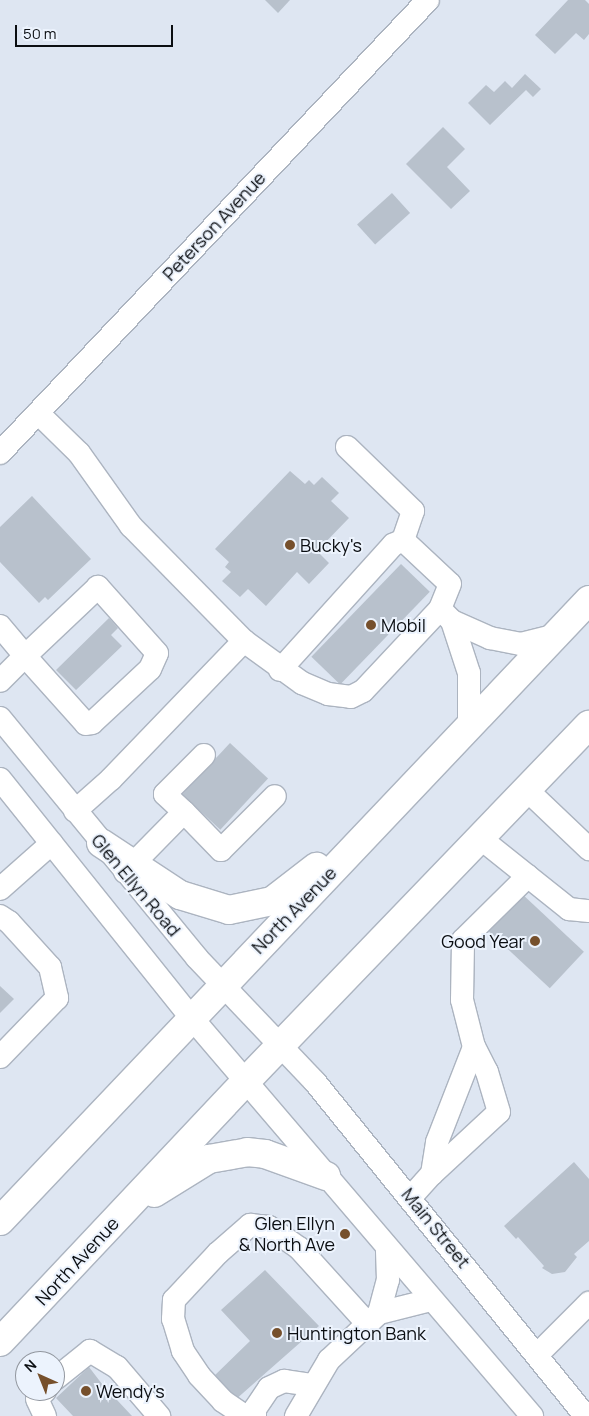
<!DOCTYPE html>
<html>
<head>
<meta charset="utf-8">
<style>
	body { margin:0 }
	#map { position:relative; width:589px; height:1416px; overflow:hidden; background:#dee6f2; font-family:Manrope,sans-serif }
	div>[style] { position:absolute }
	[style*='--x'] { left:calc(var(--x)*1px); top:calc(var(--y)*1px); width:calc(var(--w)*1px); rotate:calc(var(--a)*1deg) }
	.building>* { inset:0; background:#b8c1cc; transform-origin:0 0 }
	.roads { filter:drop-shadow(1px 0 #acb4c0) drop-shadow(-1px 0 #acb4c0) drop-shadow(0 1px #acb4c0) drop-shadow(0 -1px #acb4c0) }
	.minor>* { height:22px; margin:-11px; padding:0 11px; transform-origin:11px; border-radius:11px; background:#fff }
	.major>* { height:28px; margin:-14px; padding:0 14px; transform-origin:14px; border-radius:14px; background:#fff }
	.dots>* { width:14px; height:14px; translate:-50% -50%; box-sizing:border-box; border:2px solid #ecf3fd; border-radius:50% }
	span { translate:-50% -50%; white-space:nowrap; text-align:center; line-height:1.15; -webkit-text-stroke:4px #ecf3fd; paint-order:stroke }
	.street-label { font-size:18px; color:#0b0e12 }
	.poi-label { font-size:18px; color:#0b0e12 }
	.left { translate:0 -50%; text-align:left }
	.right { translate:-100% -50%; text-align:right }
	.north { position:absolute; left:15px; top:1351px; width:50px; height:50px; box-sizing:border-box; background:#ecf3fd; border:1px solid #92979f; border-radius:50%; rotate:316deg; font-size:14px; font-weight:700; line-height:20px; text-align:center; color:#0b0e12 }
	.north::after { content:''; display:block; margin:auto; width:18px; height:22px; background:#76502c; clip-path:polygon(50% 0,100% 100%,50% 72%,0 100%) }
	.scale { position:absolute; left:15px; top:25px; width:158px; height:22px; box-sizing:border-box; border:2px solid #0b0e12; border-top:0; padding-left:6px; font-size:15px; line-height:18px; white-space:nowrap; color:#0b0e12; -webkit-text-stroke:4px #ecf3fd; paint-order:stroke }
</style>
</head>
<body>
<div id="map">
	<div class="building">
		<i style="clip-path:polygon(265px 0,290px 0,278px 13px)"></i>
		<i style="clip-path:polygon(568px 0,585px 0,589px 4px,589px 34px,584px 40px,576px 33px,555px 54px,535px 35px)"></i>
		<i style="clip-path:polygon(525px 74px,541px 89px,533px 97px,526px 90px,490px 125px,468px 103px,486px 85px,494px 92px,505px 81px,512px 88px)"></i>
		<i style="clip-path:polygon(443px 127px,465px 149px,447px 167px,470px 191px,451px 209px,406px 164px)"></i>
		<i style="left:392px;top:193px;width:27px;height:47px;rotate:48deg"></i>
		<i style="clip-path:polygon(290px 471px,305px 484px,309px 480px,314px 485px,322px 477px,339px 493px,331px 501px,349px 518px,317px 551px,329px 563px,309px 584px,297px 572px,266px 606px,248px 589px,240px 597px,222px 581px,231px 572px,225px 567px,229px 562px,215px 549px)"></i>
		<i style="clip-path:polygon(32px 496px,91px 559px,48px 600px,45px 597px,39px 603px,0 562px,0 527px)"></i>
		<i style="left:401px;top:564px;width:40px;height:129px;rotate:44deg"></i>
		<i style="clip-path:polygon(109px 618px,118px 628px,111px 635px,122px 646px,76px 690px,56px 670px)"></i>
		<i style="left:230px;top:743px;width:52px;height:70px;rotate:43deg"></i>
		<i style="left:521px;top:893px;width:86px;height:50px;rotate:43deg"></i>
		<i style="clip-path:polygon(0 986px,14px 999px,0 1013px)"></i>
		<i style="clip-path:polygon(574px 1162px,589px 1179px,589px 1241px,574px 1254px,577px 1257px,565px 1272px,552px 1274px,542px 1268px,544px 1266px,518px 1237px,516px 1239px,504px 1226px)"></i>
		<i style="clip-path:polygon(265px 1270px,319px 1326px,234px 1401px,212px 1378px,250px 1341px,221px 1310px)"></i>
		<i style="clip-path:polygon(89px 1367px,102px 1384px,132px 1416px,73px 1416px,56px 1398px)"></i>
	</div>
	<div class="roads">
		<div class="minor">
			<i style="--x:38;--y:413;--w:57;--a:44.3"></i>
			<i style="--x:79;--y:453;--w:90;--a:54.5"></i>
			<i style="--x:131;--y:526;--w:161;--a:45.5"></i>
			<i style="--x:244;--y:641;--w:72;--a:35.9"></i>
			<i style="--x:302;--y:683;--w:28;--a:23"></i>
			<i style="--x:328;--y:694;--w:23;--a:7"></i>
			<i style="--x:351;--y:697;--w:13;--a:-27"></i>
			<i style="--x:363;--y:691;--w:112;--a:-46.8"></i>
			<i style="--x:440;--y:609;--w:17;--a:45"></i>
			<i style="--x:452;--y:621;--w:55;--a:71.9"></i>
			<i style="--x:469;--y:673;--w:53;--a:90"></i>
			<i style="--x:347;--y:447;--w:92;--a:44.1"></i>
			<i style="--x:413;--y:511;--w:31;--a:109"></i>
			<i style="--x:0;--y:453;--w:623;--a:-46.63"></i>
			<i style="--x:452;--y:621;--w:42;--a:24.1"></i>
			<i style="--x:490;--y:638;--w:32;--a:11"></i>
			<i style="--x:521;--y:644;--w:34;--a:-14"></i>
			<i style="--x:0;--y:626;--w:39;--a:50"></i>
			<i style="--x:25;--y:656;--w:91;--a:48.1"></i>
			<i style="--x:86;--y:724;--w:6;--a:-9"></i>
			<i style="--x:92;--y:723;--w:79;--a:-43"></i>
			<i style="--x:150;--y:669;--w:17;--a:-66"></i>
			<i style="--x:157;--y:653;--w:89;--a:-131.8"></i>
			<i style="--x:98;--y:587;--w:100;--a:136.6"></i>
			<i style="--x:25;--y:656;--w:35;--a:135"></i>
			<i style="--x:280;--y:670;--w:169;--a:-47.9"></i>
			<i style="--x:393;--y:545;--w:11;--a:-27"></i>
			<i style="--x:403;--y:540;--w:64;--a:43.1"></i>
			<i style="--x:450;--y:584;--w:27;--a:112"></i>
			<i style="--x:0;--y:718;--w:310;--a:50.6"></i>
			<i style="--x:197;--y:958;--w:171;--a:46.4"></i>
			<i style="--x:315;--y:1082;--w:429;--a:51"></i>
			<i style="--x:0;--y:779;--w:305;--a:51.3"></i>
			<i style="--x:191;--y:1017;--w:525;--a:49.48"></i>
			<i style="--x:527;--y:790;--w:86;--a:43.6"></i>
			<i style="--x:75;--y:811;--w:48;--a:-41.6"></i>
			<i style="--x:111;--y:779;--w:192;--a:-46.1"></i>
			<i style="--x:184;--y:812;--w:26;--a:-137"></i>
			<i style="--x:165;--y:794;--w:55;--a:-45"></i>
			<i style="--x:480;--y:838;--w:114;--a:38.6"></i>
			<i style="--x:569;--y:909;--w:20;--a:6"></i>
			<i style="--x:125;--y:872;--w:84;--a:-45.5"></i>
			<i style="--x:184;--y:812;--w:53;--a:45.8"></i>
			<i style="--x:221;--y:850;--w:76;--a:-45"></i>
			<i style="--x:0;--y:889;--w:69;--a:-41.5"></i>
			<i style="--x:0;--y:916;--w:11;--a:34"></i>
			<i style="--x:9;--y:922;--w:61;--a:47.7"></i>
			<i style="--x:50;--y:967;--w:32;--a:77"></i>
			<i style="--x:57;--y:998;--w:82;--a:134"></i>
			<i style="--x:432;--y:1174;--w:91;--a:-42.8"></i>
			<i style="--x:499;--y:1112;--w:42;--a:-106.7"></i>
			<i style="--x:487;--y:1072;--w:28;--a:-117"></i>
			<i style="--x:411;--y:1197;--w:31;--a:-48"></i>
			<i style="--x:432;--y:1174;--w:32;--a:-81"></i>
			<i style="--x:437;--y:1142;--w:102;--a:-68.7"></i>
			<i style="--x:474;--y:1047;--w:49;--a:-104.3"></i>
			<i style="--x:462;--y:1000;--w:60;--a:-89"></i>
			<i style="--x:463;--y:940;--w:91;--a:-44.6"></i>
			<i style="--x:379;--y:1313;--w:34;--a:-75"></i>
			<i style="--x:388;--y:1280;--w:31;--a:-92"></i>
			<i style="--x:537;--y:1355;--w:74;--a:-45"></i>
			<i style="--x:55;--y:1379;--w:45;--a:-38.7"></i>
			<i style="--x:90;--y:1351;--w:31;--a:31"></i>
			<i style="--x:117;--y:1367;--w:65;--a:49.4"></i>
			<i style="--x:45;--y:1391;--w:11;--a:135"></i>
			<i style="--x:37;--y:1399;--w:19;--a:65"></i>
			<i style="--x:254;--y:1416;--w:12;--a:-171"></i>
			<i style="--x:242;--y:1414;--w:23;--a:-146"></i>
			<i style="--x:223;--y:1401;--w:35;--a:-133"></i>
			<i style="--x:199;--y:1375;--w:29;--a:-124"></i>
			<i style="--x:183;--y:1351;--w:34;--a:-107"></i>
			<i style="--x:173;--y:1319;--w:19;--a:-87"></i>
			<i style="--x:174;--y:1300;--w:64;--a:-46.9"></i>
			<i style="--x:218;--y:1253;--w:43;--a:-41.2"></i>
			<i style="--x:250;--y:1225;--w:19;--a:6"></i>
			<i style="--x:269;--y:1227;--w:37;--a:35"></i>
			<i style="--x:299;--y:1248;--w:103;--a:47.8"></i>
			<i style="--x:255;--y:1416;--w:7;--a:-90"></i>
			<i style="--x:255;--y:1409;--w:25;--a:-56"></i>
			<i style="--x:269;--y:1388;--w:17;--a:-25"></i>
			<i style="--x:284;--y:1381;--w:29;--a:8"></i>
			<i style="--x:296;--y:1416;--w:65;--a:-59.5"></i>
			<i style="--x:329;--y:1360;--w:69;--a:-43.2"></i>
			<i style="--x:379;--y:1313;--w:54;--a:-14"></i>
		</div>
		<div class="major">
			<i style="--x:101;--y:843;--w:95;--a:33.4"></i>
			<i style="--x:180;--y:895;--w:51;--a:17"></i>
			<i style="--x:229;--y:910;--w:44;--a:-11.8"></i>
			<i style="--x:272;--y:901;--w:56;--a:-37.7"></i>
			<i style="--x:154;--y:1193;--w:65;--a:-31.7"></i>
			<i style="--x:209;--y:1159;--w:39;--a:-10"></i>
			<i style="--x:247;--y:1152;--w:18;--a:6"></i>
			<i style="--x:265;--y:1154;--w:65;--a:19.8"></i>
			<i style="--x:0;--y:1221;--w:856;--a:-46.51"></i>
			<i style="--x:0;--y:1342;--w:360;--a:-46.7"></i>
			<i style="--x:247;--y:1080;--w:493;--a:-46.1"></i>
		</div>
	</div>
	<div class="dots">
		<i style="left:290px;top:545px;background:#76502c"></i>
		<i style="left:371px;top:625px;background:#76502c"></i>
		<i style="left:535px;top:941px;background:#76502c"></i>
		<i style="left:345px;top:1234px;background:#76502c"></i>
		<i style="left:277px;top:1333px;background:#76502c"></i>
		<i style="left:86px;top:1391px;background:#76502c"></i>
	</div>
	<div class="street-label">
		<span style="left:214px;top:226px;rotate:-47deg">Peterson Avenue</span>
		<span style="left:136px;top:885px;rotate:50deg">Glen Ellyn Road</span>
		<span style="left:294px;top:910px;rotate:-46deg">North Avenue</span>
		<span style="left:436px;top:1228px;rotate:51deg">Main Street</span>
		<span style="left:77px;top:1261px;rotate:-47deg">North Avenue</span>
	</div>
	<div class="poi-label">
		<span class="left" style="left:300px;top:545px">Bucky's</span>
		<span class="left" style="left:381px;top:625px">Mobil</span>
		<span class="right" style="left:525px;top:941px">Good Year</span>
		<span class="right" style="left:335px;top:1234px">Glen Ellyn<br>&amp; North Ave</span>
		<span class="left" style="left:287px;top:1333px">Huntington Bank</span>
		<span class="left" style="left:96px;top:1391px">Wendy's</span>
	</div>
	<div class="north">N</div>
	<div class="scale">50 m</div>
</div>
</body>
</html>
